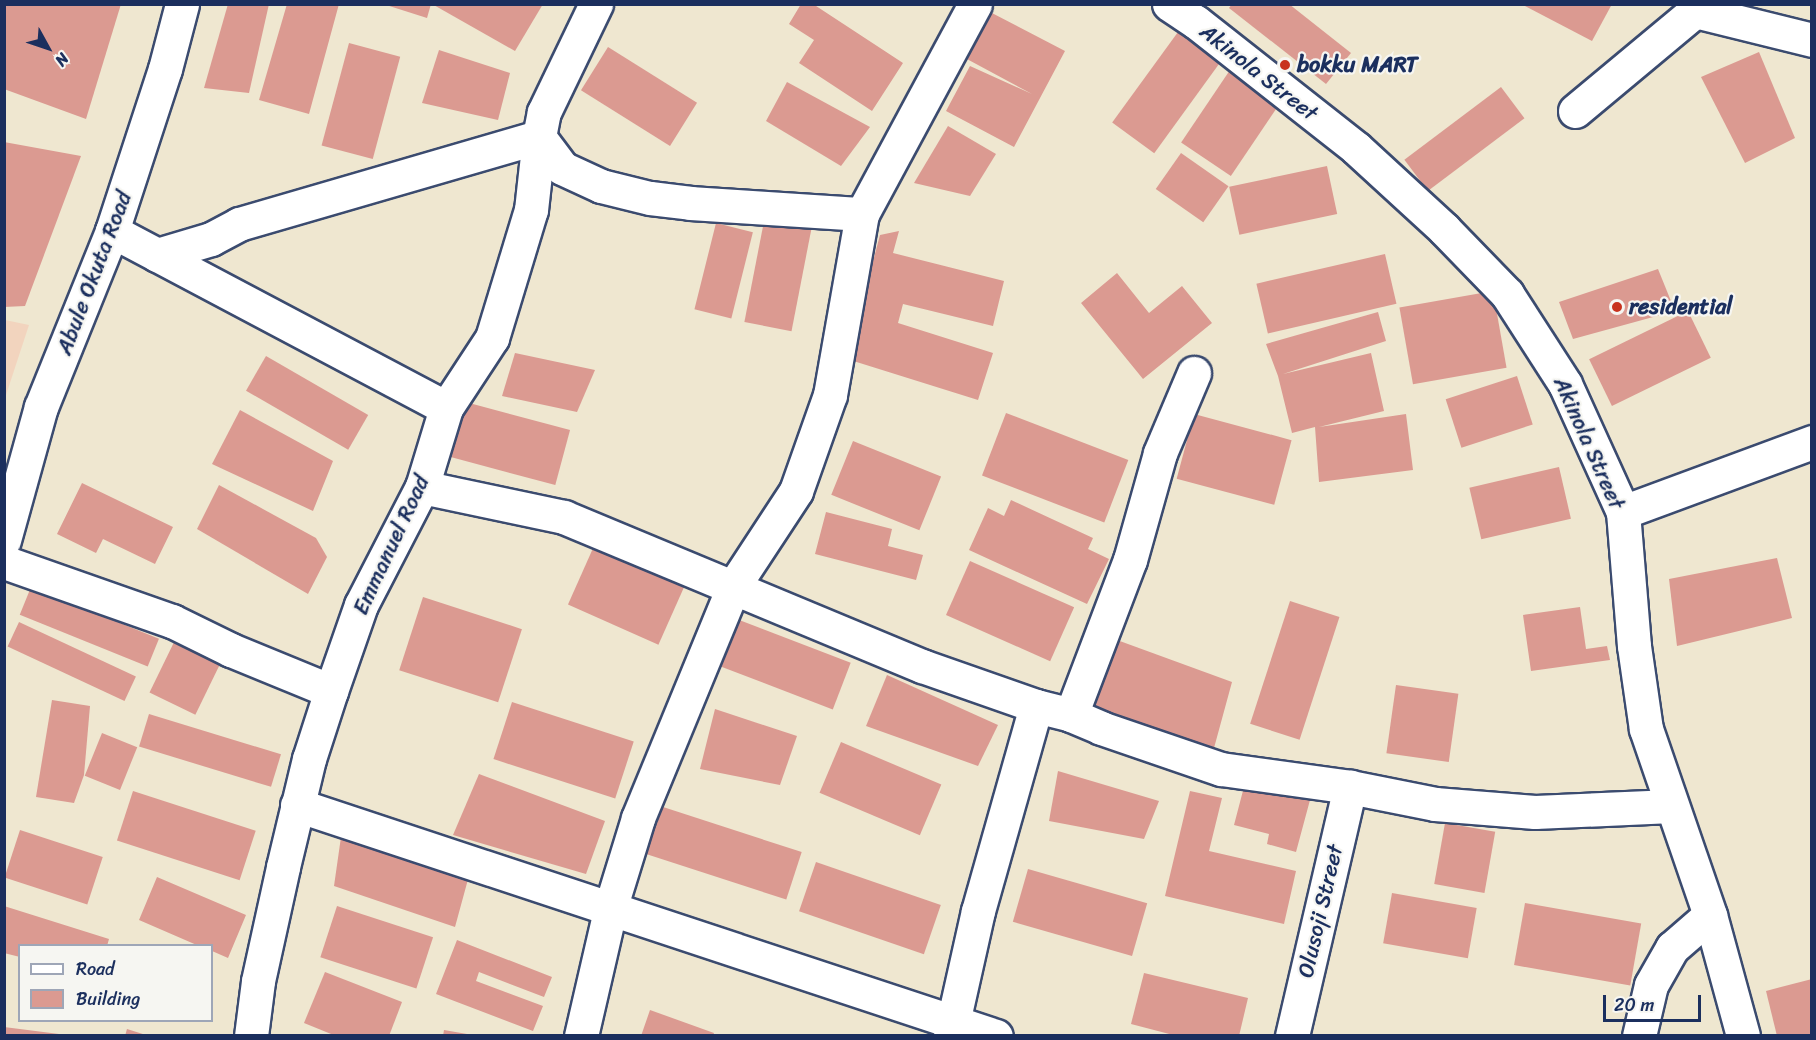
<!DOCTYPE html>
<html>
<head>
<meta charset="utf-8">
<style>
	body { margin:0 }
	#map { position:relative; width:1816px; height:1040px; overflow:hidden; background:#efe7d0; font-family:Sriracha,sans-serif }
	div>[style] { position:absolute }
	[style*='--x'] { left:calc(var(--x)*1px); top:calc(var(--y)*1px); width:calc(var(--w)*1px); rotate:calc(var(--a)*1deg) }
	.built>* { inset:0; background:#f2d4be }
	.building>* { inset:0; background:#db9a91; transform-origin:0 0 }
	.roads { filter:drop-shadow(2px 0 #3b4b6f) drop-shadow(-2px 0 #3b4b6f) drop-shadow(0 2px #3b4b6f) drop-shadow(0 -2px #3b4b6f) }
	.minor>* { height:33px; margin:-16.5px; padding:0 16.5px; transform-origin:16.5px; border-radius:16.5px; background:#fff }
	.dots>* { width:16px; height:16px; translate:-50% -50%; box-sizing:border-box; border:3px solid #f6f6f2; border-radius:50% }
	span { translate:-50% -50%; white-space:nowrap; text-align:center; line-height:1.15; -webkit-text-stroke:4.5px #f6f6f2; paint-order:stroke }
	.poi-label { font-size:22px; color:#1b2f5e; font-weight:700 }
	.left { translate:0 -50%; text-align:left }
	.street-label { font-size:22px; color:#1b2f5e }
	.frame { position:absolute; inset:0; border:6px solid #1b2f5e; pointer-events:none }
	.legend { position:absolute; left:18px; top:944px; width:195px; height:78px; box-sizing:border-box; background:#f6f6f2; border:2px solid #9ea6b7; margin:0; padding:8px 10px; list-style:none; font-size:18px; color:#1b2f5e }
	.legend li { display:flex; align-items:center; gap:12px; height:30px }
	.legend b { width:30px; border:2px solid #9ea6b7 }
	.north { position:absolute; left:18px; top:18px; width:60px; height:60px; -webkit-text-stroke:4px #f6f6f2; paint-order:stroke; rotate:130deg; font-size:16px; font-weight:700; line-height:24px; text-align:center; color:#1b2f5e }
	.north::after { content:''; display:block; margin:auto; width:21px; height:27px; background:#1b2f5e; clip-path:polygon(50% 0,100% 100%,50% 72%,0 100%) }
	.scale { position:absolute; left:1603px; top:995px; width:98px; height:27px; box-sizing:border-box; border:3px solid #1b2f5e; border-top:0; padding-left:8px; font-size:18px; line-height:21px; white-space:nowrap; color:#1b2f5e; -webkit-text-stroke:4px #f6f6f2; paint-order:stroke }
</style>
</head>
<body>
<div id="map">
	<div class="built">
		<i style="clip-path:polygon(5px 320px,29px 325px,5px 398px,4px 320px)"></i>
	</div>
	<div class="building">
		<i style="clip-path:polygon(4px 4px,121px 4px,86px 119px,4px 89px)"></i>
		<i style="clip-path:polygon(228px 4px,269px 4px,249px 93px,204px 88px)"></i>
		<i style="clip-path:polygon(287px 4px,339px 4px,309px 114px,259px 100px)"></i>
		<i style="clip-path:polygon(383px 4px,431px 4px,427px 18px)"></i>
		<i style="clip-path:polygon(432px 4px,543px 4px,515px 51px)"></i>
		<i style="clip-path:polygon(801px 4px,813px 4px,903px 63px,872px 111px,799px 63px,814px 40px,789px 24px)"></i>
		<i style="clip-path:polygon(1232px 4px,1289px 4px,1351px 53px,1326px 84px,1229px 8px)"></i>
		<i style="clip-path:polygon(1521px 4px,1612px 4px,1592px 41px)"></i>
		<i style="clip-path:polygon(990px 12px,1065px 51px,1014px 147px,946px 111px,970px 66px,1032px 94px,965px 58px)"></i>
		<i style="left:1178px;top:32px;width:52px;height:112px;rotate:36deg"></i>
		<i style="left:349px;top:43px;width:53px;height:106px;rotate:15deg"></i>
		<i style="left:608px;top:47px;width:105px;height:51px;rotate:32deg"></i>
		<i style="clip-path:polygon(439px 50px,510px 73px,498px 120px,422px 103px)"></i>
		<i style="clip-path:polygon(1759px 52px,1795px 138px,1745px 163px,1701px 77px)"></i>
		<i style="left:1232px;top:67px;width:60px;height:91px;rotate:34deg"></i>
		<i style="clip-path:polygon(787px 82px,870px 127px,841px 166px,766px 121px)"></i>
		<i style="left:1501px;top:87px;width:39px;height:121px;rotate:53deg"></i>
		<i style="clip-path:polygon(948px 126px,996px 154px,970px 196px,914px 183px)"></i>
		<i style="clip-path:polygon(4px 142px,81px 156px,25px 306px,4px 307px)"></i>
		<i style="left:1181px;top:153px;width:58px;height:44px;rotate:35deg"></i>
		<i style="left:1327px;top:166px;width:49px;height:100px;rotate:78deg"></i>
		<i style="left:765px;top:216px;width:48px;height:108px;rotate:11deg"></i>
		<i style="left:716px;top:223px;width:38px;height:89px;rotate:14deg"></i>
		<i style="clip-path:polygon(899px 231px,893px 253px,1004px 281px,993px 326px,903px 304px,898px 323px,993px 353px,978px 400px,847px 359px,880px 235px)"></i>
		<i style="left:1385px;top:254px;width:51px;height:132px;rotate:77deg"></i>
		<i style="clip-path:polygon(1658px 269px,1675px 311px,1573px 339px,1559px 302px)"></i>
		<i style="clip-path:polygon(1117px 273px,1149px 313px,1182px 286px,1212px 323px,1143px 379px,1081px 303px)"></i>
		<i style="left:1493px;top:291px;width:78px;height:95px;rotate:80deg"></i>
		<i style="left:1688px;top:311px;width:52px;height:110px;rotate:64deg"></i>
		<i style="clip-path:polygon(1378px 312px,1386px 341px,1283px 374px,1371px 353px,1384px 411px,1319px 427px,1406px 414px,1413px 470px,1319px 482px,1315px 427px,1292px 433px,1278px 376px,1266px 344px)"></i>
		<i style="clip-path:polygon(515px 353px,595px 370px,577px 412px,502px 396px)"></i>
		<i style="left:266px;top:356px;width:118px;height:40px;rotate:30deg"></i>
		<i style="left:1517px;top:376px;width:51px;height:75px;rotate:72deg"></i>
		<i style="left:458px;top:400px;width:116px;height:57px;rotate:15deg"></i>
		<i style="clip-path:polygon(240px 410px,333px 461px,313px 511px,212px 464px)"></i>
		<i style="left:1006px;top:413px;width:131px;height:67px;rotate:21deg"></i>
		<i style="left:1194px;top:414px;width:101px;height:67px;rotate:15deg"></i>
		<i style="left:853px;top:441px;width:95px;height:58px;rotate:22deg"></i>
		<i style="left:1559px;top:467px;width:53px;height:92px;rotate:77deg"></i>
		<i style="clip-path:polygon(82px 483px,173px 527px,155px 564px,103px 539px,96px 553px,57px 534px)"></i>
		<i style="clip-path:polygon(219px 485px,316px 538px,327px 557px,308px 594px,197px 529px)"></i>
		<i style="clip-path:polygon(1011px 500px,1093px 538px,1088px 549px,1109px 559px,1087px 604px,969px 550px,988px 508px,1004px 516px)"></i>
		<i style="clip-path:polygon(826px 512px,892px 529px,888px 546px,923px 555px,916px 580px,815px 554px)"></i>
		<i style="left:594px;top:546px;width:99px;height:64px;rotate:24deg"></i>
		<i style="clip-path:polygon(1777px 558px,1792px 618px,1677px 646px,1669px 579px)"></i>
		<i style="left:970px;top:561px;width:114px;height:59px;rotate:24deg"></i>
		<i style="left:31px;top:587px;width:138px;height:30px;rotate:22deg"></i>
		<i style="left:423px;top:597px;width:104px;height:77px;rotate:18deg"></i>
		<i style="left:1290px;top:601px;width:52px;height:129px;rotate:18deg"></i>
		<i style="clip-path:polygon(1580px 607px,1586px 649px,1607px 646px,1610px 660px,1531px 671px,1523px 615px)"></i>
		<i style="left:734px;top:618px;width:125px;height:50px;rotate:21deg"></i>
		<i style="left:19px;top:622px;width:129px;height:27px;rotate:25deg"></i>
		<i style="left:178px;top:634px;width:51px;height:65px;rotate:26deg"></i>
		<i style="clip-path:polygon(1117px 640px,1232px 682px,1214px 748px,1089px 710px)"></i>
		<i style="clip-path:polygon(887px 675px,998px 725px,978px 766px,866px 726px)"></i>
		<i style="left:1396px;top:685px;width:63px;height:69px;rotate:8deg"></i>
		<i style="clip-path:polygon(52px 700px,90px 706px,84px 775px,74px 803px,36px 797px)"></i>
		<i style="left:512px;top:702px;width:128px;height:60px;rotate:18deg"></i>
		<i style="clip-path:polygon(715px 709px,797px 736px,780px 785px,700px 769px)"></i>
		<i style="left:149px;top:714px;width:138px;height:34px;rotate:17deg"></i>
		<i style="left:102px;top:733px;width:38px;height:46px;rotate:22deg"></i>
		<i style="left:841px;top:742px;width:109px;height:55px;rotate:23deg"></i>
		<i style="clip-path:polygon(1058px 771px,1159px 801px,1144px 839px,1049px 821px)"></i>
		<i style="clip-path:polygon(479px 774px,605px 821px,586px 874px,453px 835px)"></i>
		<i style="clip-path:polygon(1245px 783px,1310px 800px,1296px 852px,1267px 844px,1269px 834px,1234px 825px)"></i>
		<i style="left:133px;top:791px;width:129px;height:52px;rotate:18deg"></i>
		<i style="clip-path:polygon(1190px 791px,1222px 798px,1209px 851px,1296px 871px,1284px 924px,1165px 896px)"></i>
		<i style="left:660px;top:806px;width:149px;height:50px;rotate:18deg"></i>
		<i style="left:1445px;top:823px;width:51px;height:62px;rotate:10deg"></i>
		<i style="left:20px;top:830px;width:87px;height:50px;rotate:18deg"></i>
		<i style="clip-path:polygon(341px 837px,470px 872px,455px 927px,334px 886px)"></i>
		<i style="left:816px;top:862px;width:132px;height:52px;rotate:19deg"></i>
		<i style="left:1028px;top:869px;width:124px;height:55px;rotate:16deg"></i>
		<i style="clip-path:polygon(157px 877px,246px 915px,228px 958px,212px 951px,212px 946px,199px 946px,139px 920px)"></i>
		<i style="left:1392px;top:893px;width:86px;height:51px;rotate:10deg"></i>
		<i style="left:1525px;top:903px;width:118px;height:63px;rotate:10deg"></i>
		<i style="clip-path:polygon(4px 906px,109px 939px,107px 946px,20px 946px,20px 957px,4px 953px)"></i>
		<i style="left:337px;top:906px;width:101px;height:54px;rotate:18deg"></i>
		<i style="clip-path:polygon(457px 940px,552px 977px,544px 997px,479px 972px,476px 981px,543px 1006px,533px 1031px,436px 994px)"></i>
		<i style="clip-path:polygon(325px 972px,402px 1002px,389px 1036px,336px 1036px,304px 1023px)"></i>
		<i style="clip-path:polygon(1144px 973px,1248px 998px,1239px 1036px,1177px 1036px,1131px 1024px)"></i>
		<i style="clip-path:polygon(1812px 979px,1812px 1036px,1777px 1036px,1766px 991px)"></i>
		<i style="clip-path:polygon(650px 1010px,714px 1033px,713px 1036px,641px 1036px)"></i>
		<i style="clip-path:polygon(4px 1027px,59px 1034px,59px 1036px,4px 1036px)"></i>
		<i style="clip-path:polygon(127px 1029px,146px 1035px,146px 1036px,125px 1036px)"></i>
		<i style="clip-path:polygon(444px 1030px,467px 1034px,467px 1036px,443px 1036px)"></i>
	</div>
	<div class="roads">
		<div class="minor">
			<i style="--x:1169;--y:4;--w:32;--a:34"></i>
			<i style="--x:1196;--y:22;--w:204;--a:38.2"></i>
			<i style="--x:1356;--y:148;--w:120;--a:42.6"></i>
			<i style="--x:1444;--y:229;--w:91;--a:45.9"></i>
			<i style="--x:1507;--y:294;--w:107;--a:57.2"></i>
			<i style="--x:1565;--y:384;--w:141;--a:65.6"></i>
			<i style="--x:1623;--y:512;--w:134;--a:85.3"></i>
			<i style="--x:1634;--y:646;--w:84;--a:81.8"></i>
			<i style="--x:1646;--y:729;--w:197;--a:71"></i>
			<i style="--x:1710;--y:915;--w:125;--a:74.7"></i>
			<i style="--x:1695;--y:11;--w:121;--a:13.9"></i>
			<i style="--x:1575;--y:111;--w:156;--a:-39.8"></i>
			<i style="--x:1695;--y:11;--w:8;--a:-60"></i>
			<i style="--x:112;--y:231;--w:378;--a:27.9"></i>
			<i style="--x:157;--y:255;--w:56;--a:-16.5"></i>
			<i style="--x:211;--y:239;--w:32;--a:-28"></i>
			<i style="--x:239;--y:224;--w:312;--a:-16.2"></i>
			<i style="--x:539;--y:137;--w:39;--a:53"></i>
			<i style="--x:562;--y:168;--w:43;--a:24.8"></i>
			<i style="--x:601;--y:186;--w:50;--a:13.8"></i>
			<i style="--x:650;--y:198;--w:41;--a:7"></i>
			<i style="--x:691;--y:203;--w:171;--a:3.7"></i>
			<i style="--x:422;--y:487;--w:145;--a:11.9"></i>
			<i style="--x:564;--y:517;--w:388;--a:22.6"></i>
			<i style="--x:922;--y:666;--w:121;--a:19.3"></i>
			<i style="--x:1036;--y:706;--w:36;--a:14"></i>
			<i style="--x:1071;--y:715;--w:33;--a:23"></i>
			<i style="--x:1101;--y:728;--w:127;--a:18.9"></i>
			<i style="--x:1221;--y:769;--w:130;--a:7.9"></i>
			<i style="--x:1350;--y:787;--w:87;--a:11.3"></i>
			<i style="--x:1435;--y:804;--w:100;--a:4.6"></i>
			<i style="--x:1535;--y:812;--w:137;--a:-2.5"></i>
			<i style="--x:1623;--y:512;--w:202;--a:-20.3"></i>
			<i style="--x:4;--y:540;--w:138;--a:-74.5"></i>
			<i style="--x:41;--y:407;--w:190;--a:-68"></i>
			<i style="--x:112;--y:231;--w:170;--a:-71.9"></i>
			<i style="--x:165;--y:69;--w:67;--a:-75.3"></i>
			<i style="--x:4;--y:562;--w:178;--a:19.4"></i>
			<i style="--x:172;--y:621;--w:66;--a:26.2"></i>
			<i style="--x:231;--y:650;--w:108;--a:22.3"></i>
			<i style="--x:1071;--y:715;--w:166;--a:-69.2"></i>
			<i style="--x:1130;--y:560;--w:111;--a:-74.3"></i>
			<i style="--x:1160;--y:453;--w:87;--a:-67"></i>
			<i style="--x:297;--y:805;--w:736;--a:18.29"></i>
			<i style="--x:251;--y:1036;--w:55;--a:-82.7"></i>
			<i style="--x:258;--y:981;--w:117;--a:-77.6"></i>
			<i style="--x:283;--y:867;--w:111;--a:-76.5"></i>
			<i style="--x:309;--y:759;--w:71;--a:-72.1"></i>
			<i style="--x:331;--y:691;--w:91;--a:-70.8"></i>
			<i style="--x:361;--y:605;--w:133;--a:-62.7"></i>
			<i style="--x:422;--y:487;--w:83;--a:-73.1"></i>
			<i style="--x:446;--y:408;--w:84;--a:-56.7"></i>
			<i style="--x:492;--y:338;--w:134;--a:-73.1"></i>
			<i style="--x:531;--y:210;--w:73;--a:-83.7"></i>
			<i style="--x:539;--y:137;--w:25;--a:-79"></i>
			<i style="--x:544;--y:112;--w:120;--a:-64.3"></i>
			<i style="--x:581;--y:1036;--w:133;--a:-77"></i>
			<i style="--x:611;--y:906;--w:92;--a:-72.9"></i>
			<i style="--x:638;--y:818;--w:250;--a:-67.6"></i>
			<i style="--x:733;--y:587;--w:115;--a:-56.7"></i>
			<i style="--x:796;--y:491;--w:102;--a:-70.5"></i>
			<i style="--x:830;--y:395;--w:184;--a:-80"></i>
			<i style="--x:862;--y:214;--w:238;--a:-61.7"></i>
			<i style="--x:950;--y:1036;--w:128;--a:-77.4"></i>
			<i style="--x:978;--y:911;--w:213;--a:-74.2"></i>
			<i style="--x:1292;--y:1036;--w:256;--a:-76.9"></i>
			<i style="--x:1639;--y:1036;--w:52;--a:-76.8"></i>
			<i style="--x:1651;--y:985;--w:43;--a:-60.4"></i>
			<i style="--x:1672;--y:948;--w:50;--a:-41"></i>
		</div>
	</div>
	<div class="dots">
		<i style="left:1285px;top:65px;background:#c8321e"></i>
		<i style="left:1617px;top:307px;background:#c8321e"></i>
	</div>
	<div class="poi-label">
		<span class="left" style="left:1297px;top:65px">bokku MART</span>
		<span class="left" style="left:1629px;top:307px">residential</span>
	</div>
	<div class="street-label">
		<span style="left:1259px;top:72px;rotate:38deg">Akinola Street</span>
		<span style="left:94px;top:273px;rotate:-69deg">Abule Okuta Road</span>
		<span style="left:1589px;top:443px;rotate:66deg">Akinola Street</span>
		<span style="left:391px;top:545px;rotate:-65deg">Emmanuel Road</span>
		<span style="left:1320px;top:911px;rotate:-77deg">Olusoji Street</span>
	</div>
	<div class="frame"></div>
	<ul class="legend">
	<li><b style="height:8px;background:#fff"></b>Road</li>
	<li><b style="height:16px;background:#db9a91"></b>Building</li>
	</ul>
	<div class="north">N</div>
	<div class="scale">20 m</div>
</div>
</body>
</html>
